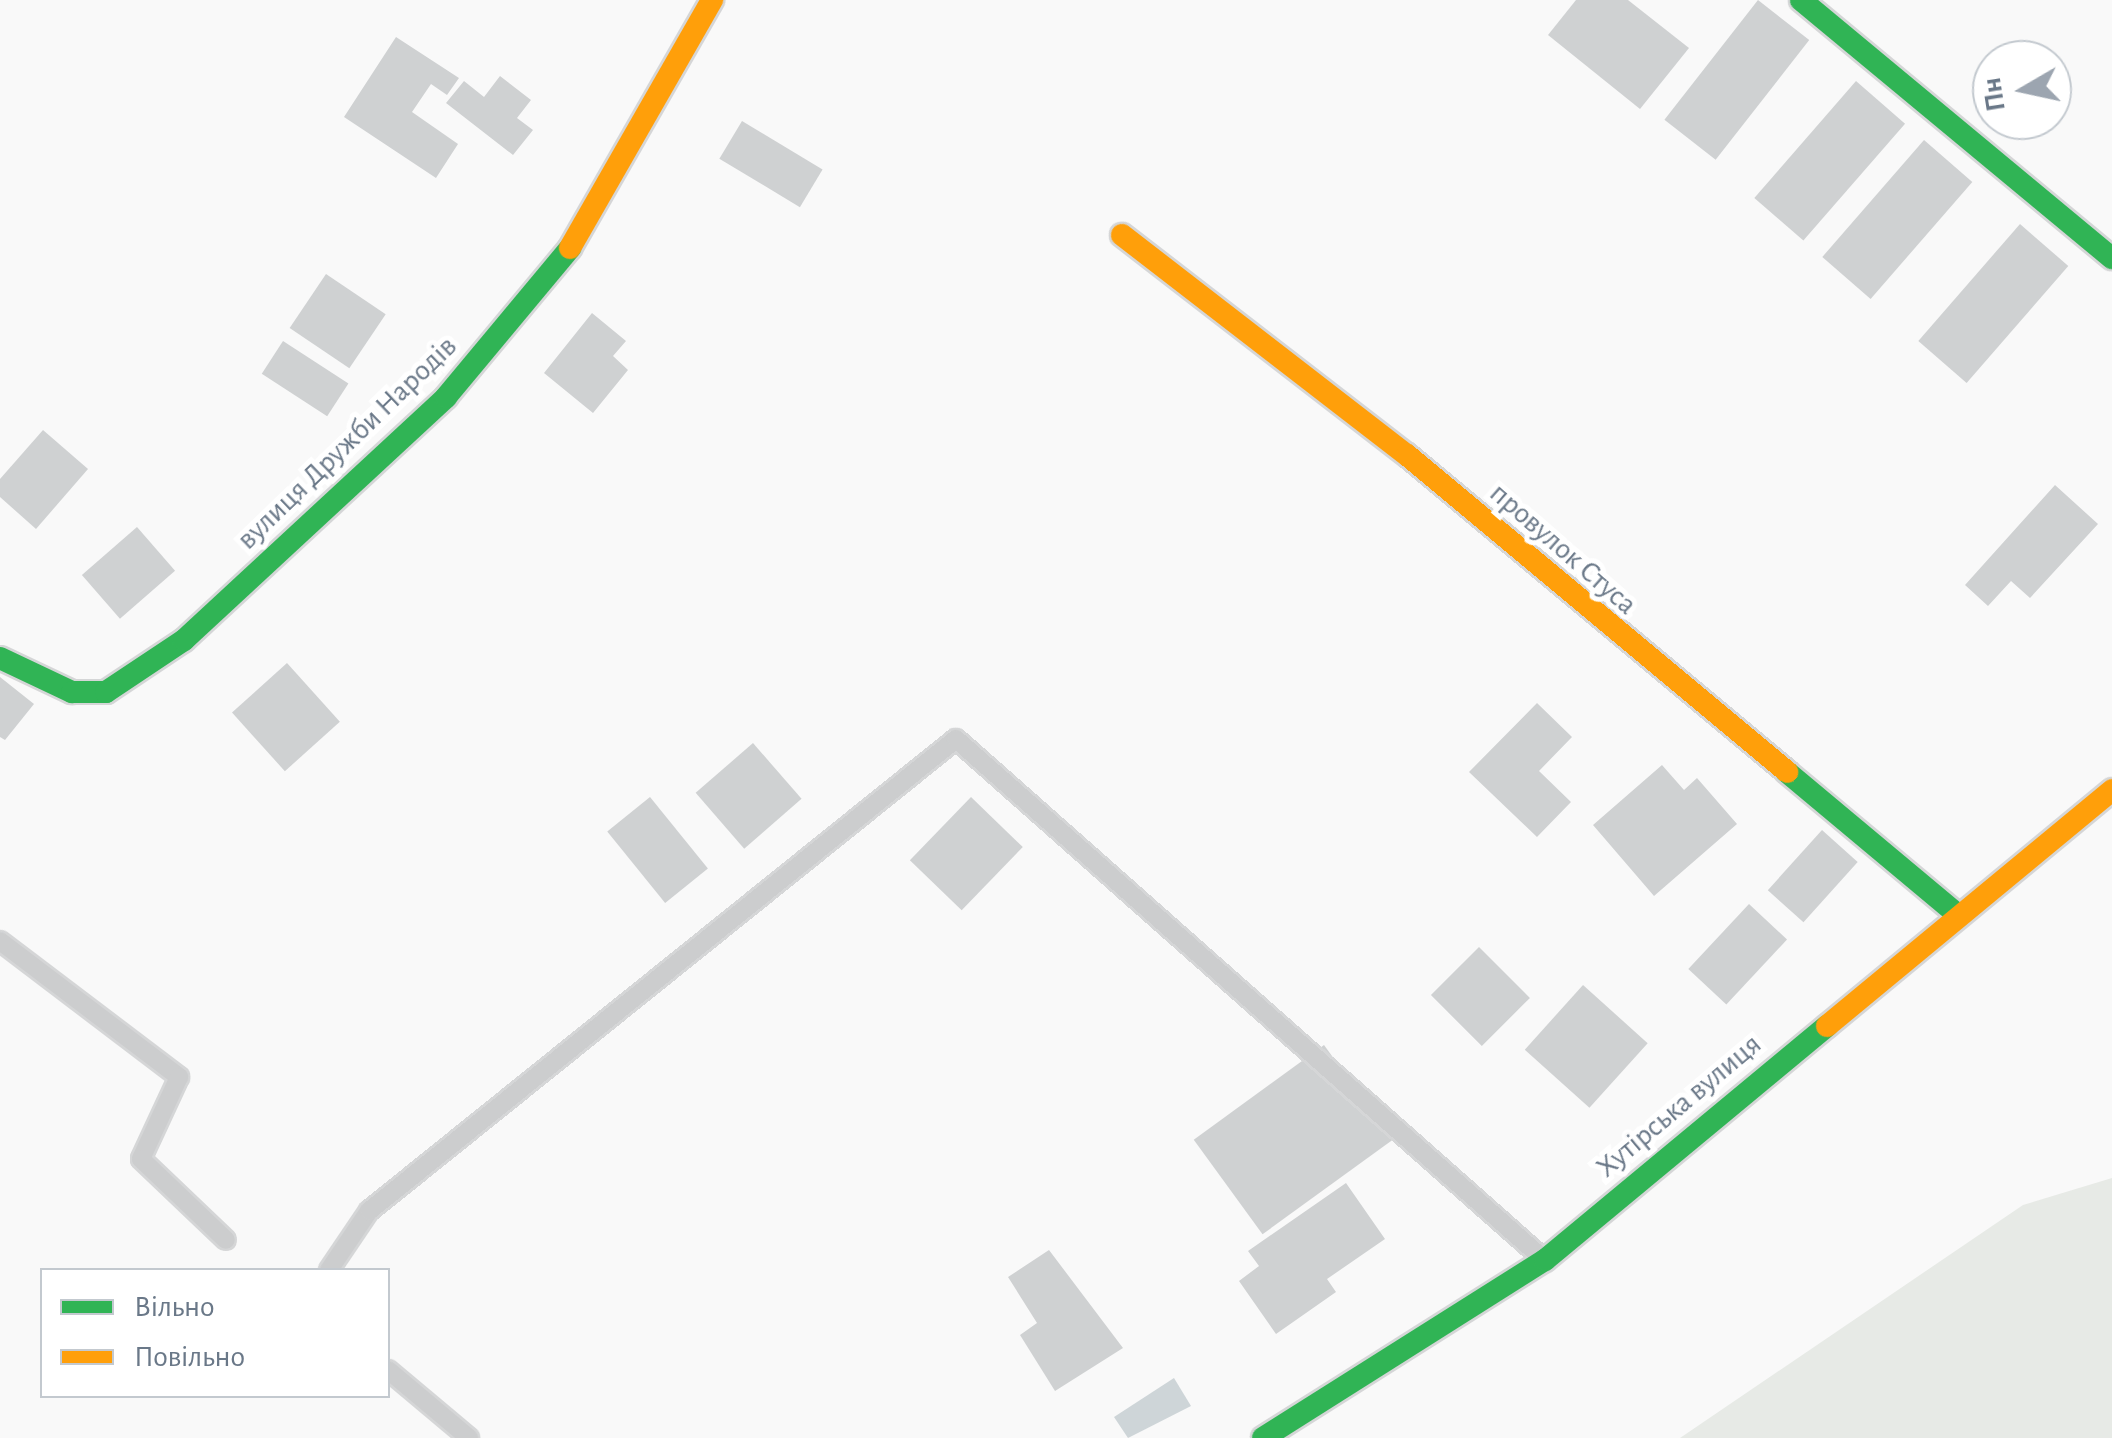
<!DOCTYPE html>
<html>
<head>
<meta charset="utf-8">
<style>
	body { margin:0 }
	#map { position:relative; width:2112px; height:1438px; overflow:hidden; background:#f9f9f9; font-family:"Alegreya Sans",sans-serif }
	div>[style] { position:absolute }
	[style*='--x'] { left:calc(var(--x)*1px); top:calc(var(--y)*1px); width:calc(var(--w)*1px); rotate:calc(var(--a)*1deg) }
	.green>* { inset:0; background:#e7eae6 }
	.water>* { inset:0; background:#ced5d8 }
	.building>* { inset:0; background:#cfd1d2; transform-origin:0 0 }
	.roads { filter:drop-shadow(2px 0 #d5d6d7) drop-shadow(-2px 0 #d5d6d7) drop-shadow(0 2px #d5d6d7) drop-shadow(0 -2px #d5d6d7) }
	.lane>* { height:18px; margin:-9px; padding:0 9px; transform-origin:9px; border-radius:9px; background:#cccdce }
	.fast>* { height:22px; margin:-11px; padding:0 11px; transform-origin:11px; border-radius:11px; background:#30b455 }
	.slow>* { height:22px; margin:-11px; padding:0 11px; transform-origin:11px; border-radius:11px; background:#ff9f0a }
	span { translate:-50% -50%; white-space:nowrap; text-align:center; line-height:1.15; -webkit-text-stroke:10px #fff; paint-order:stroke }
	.street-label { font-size:30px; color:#6a7888 }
	.legend { position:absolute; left:40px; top:1268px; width:350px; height:130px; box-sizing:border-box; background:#fff; border:2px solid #c3c9cf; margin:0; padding:12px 18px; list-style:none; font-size:30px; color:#6a7888 }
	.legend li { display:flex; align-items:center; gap:20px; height:50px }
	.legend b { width:50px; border:2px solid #c3c9cf }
	.north { position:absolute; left:1972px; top:40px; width:100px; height:100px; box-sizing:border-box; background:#fff; border:2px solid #c3c9cf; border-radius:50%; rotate:261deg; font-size:28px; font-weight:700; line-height:40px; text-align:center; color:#6a7888 }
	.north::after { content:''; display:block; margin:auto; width:35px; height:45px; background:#9ca5b0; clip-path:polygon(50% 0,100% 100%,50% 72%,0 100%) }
</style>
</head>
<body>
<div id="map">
	<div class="green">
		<i style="clip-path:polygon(2112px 1178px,2112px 1438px,1680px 1438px,2023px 1205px)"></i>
	</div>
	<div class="water">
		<i style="clip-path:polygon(1174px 1378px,1191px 1406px,1128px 1438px,1114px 1417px)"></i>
	</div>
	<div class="building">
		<i style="clip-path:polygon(1576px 0,1628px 0,1689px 48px,1640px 109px,1548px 35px)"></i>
		<i style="left:1758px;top:0;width:65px;height:152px;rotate:38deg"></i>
		<i style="clip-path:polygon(396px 37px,459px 78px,447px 95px,431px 84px,412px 112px,458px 144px,436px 178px,344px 117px)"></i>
		<i style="clip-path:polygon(500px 76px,531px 100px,517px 118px,533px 130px,513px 155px,446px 103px,464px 81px,484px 97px)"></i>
		<i style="left:1856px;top:81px;width:65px;height:155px;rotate:41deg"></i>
		<i style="left:742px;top:121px;width:94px;height:44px;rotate:31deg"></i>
		<i style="left:1924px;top:140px;width:64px;height:155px;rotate:41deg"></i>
		<i style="left:2020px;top:224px;width:64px;height:155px;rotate:41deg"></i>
		<i style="left:326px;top:274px;width:72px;height:65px;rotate:34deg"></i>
		<i style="clip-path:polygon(592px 313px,626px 341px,613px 356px,628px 370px,593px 413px,544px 373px)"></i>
		<i style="left:283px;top:341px;width:78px;height:39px;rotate:33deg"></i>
		<i style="clip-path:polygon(43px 430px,88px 469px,36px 529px,0 497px,0 479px)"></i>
		<i style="clip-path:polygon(2055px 485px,2098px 524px,2030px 598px,2011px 581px,1988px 606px,1965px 585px)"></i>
		<i style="left:137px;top:527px;width:58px;height:73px;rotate:49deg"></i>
		<i style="left:287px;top:663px;width:79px;height:74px;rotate:48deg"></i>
		<i style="clip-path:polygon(0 677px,34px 704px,5px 740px,0 737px)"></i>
		<i style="clip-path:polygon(1537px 703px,1572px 737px,1539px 771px,1571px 802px,1537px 837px,1469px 772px)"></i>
		<i style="left:753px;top:743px;width:74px;height:76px;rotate:49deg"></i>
		<i style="clip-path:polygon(1662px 765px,1684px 790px,1697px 778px,1737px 824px,1654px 896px,1593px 825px)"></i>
		<i style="left:650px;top:797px;width:92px;height:55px;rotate:51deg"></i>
		<i style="left:971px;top:797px;width:72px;height:88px;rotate:44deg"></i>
		<i style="left:1822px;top:830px;width:48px;height:81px;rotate:42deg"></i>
		<i style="left:1749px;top:904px;width:52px;height:89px;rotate:43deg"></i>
		<i style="left:1479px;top:947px;width:72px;height:68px;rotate:45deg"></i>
		<i style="left:1583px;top:985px;width:87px;height:87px;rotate:42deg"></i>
		<i style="left:1324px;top:1045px;width:117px;height:161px;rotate:54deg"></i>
		<i style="clip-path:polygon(1346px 1183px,1385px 1239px,1327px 1279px,1336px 1292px,1276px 1334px,1239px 1281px,1259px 1266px,1248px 1251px)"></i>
		<i style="clip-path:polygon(1049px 1250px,1123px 1348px,1055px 1391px,1020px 1335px,1037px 1323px,1008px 1277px)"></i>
	</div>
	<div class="roads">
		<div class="lane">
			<i style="--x:0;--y:941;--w:225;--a:37.2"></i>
			<i style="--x:179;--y:1077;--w:90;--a:114.9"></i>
			<i style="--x:141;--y:1159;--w:117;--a:43.6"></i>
			<i style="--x:329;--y:1270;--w:71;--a:-55.9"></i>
			<i style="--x:369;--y:1211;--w:753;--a:-38.8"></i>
			<i style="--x:956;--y:739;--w:781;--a:41.52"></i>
			<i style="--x:388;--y:1370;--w:106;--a:40"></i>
		</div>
		<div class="fast">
			<i style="--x:1801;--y:0;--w:404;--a:39.7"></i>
			<i style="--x:0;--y:658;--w:80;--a:25.3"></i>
			<i style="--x:72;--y:692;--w:34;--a:0"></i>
			<i style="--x:106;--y:692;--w:94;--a:-33.7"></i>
			<i style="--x:184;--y:640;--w:357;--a:-42.8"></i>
			<i style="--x:446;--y:397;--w:194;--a:-50.2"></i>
			<i style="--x:1787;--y:772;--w:224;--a:39.9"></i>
			<i style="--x:1263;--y:1438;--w:333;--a:-32.3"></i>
			<i style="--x:1545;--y:1260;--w:366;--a:-39.7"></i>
		</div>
		<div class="slow">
			<i style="--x:1122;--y:235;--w:360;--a:37.7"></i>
			<i style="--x:1407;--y:455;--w:495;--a:39.8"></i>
			<i style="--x:570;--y:248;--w:286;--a:-60.2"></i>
			<i style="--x:1827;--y:1026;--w:370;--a:-39.6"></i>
		</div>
	</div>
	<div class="street-label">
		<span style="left:347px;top:443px;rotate:-44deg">вулиця Дружби Народів</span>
		<span style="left:1563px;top:549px;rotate:41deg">провулок Стуса</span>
		<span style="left:1679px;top:1106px;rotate:-40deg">Хутірська вулиця</span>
	</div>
	<ul class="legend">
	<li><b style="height:12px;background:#30b455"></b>Вільно</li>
	<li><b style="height:12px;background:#ff9f0a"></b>Повільно</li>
	</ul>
	<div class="north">Пн</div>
</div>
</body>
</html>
